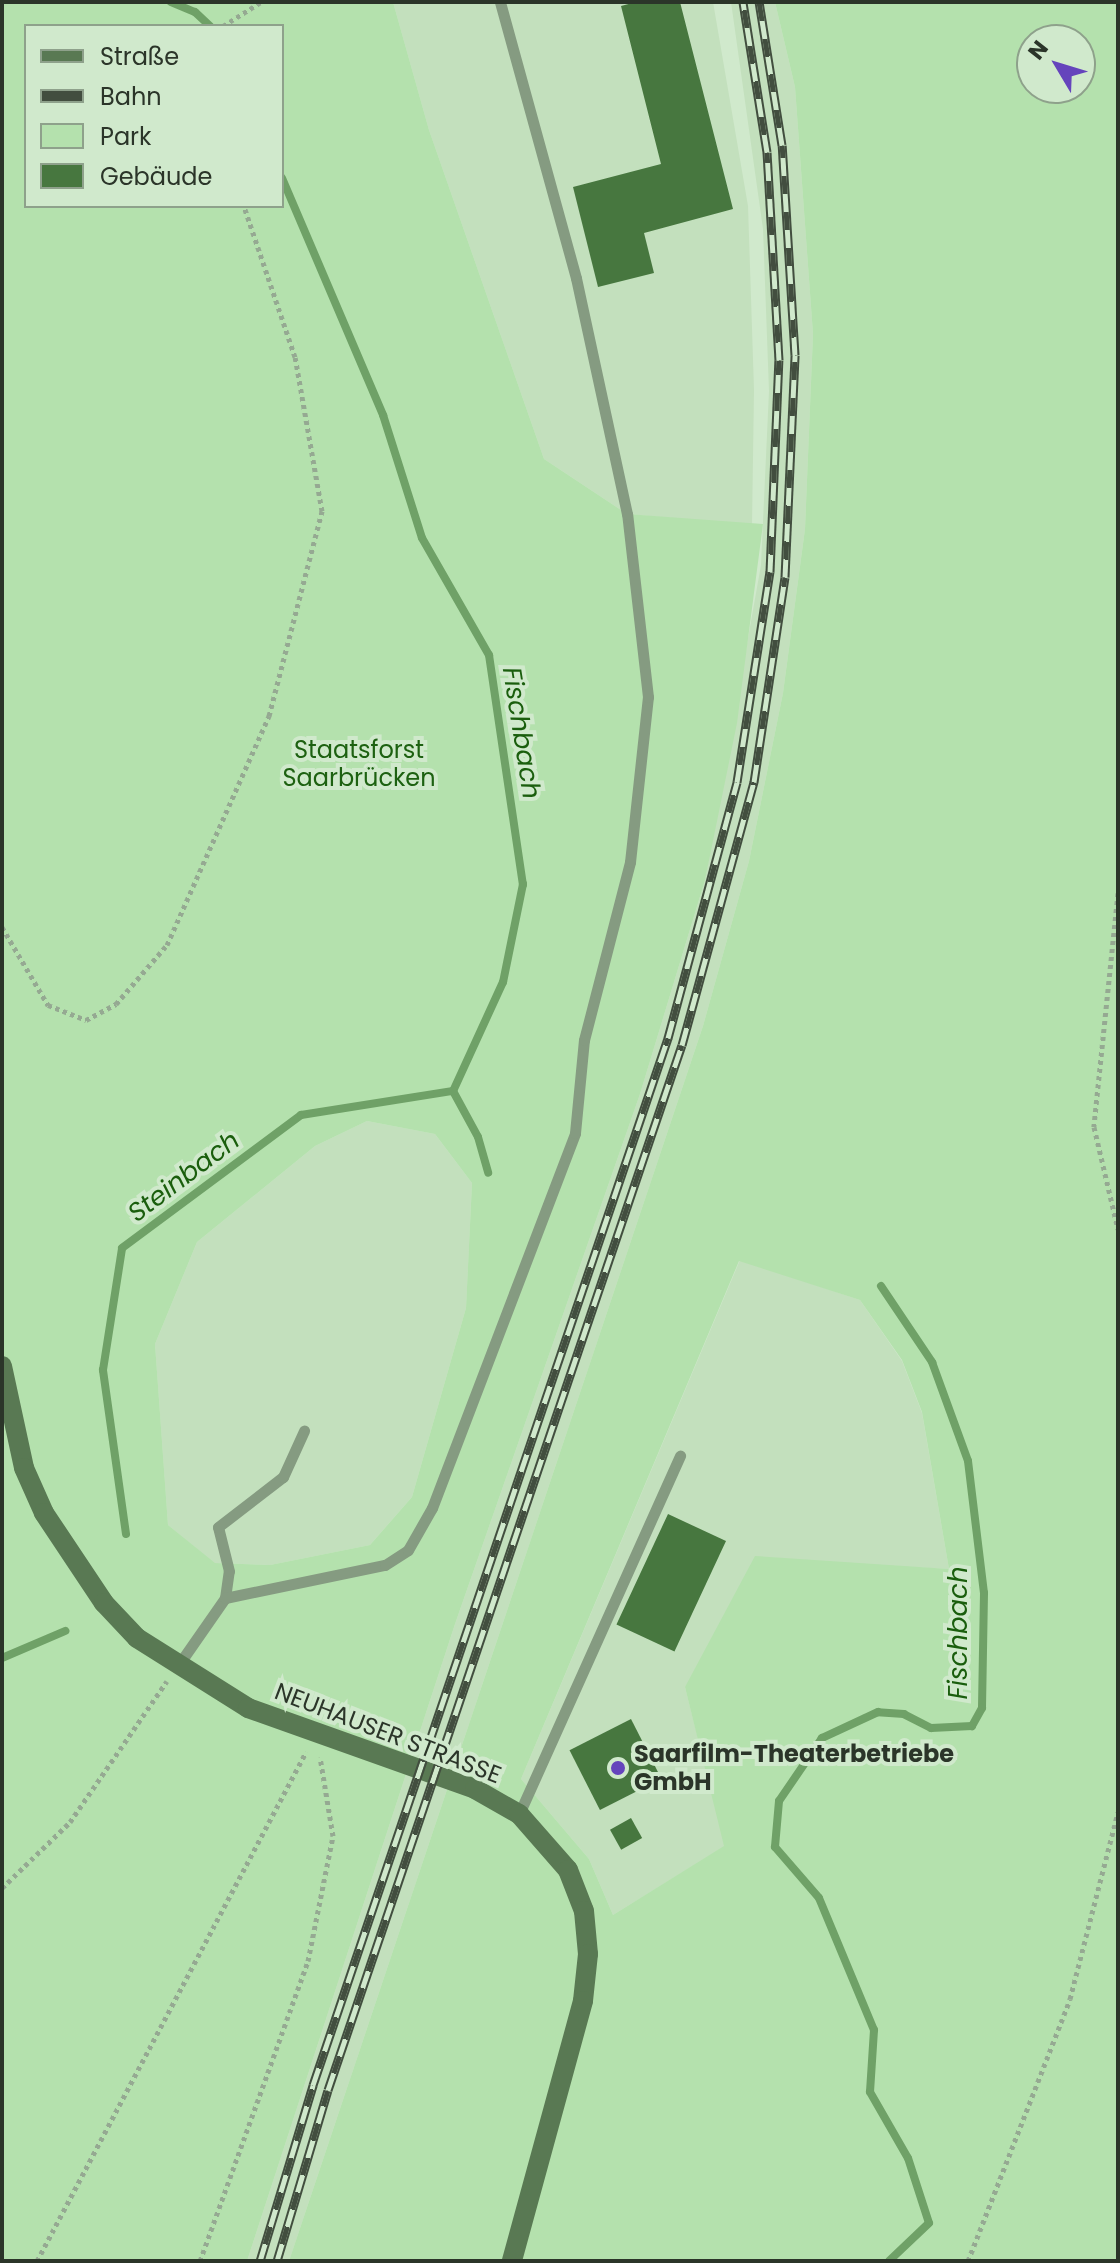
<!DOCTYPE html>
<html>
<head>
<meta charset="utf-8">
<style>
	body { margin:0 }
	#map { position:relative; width:1120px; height:2263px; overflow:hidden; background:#d0e9cc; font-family:Poppins,sans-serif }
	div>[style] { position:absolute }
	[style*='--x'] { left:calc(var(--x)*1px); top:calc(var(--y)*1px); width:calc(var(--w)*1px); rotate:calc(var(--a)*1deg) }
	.built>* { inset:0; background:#c3e0bd }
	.green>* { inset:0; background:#b4e1ad }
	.stream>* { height:8px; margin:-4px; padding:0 4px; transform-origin:4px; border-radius:4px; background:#6fa167 }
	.building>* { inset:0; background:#47773f; transform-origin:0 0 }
	.path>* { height:5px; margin-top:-2.5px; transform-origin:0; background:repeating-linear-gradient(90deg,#95a992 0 4px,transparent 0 8px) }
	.service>* { height:11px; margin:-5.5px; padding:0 5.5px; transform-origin:5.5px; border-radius:5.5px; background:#859b81 }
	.secondary>* { height:20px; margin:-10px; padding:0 10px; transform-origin:10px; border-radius:10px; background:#597953 }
	.rail>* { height:9px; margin-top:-4.5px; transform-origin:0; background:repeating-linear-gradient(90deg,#d0e9cc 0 18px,#424e3f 0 36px); box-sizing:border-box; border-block:2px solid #424e3f }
	.dots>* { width:22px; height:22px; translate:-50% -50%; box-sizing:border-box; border:4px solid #d0e9cc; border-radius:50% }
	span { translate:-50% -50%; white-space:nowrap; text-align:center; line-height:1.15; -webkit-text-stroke:8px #d0e9cc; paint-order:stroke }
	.park-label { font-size:24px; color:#1d6111 }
	.street-label { font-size:24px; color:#2b3529 }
	.poi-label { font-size:24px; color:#2b3529; font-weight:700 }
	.left { translate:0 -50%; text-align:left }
	.water-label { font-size:26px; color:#1a5e0d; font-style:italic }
	.frame { position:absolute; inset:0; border:4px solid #2b3529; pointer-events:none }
	.legend { position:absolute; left:24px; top:24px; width:260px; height:184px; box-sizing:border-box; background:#d0e9cc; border:2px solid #8ea18b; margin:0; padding:10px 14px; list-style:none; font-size:24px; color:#2b3529 }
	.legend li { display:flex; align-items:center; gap:16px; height:40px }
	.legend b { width:40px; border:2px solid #8ea18b }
	.north { position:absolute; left:1016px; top:24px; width:80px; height:80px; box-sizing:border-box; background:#d0e9cc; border:2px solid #8ea18b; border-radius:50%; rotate:308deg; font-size:22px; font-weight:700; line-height:32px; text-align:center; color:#2b3529 }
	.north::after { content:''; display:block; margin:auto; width:28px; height:36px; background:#6544bc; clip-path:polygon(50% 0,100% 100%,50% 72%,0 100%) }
</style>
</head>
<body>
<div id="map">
	<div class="built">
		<i style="clip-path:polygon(393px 2px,713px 2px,748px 206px,754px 390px,752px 525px,627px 514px,544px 459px,429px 130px)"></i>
		<i style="clip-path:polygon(731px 2px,775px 2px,795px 87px,813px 334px,805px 529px,783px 693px,749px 861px,703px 1026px,289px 2261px,247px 2261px,455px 1624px,640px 1094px,705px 880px,761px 565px,769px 391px,763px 229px)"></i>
		<i style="clip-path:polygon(367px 1121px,435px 1134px,472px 1183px,466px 1308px,412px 1497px,370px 1545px,270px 1565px,214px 1563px,168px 1525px,155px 1344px,197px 1242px,315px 1146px)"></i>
		<i style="clip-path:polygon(740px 1260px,860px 1300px,902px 1361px,922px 1413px,949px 1569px,866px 1565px,685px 1687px,725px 1846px,613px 1915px,589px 1859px,521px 1779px)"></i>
	</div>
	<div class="green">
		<i style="clip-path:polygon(evenodd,2px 2px,393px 2px,429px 130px,544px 459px,627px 514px,763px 524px,737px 723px,705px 880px,640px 1094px,455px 1624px,247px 2261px,2px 2261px,2px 2px,26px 26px,282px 26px,282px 206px,26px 206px,26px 26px,2px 2px,367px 1121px,435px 1134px,472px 1183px,466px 1308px,412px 1497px,370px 1545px,270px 1565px,215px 1563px,168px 1525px,155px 1344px,197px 1242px,315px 1146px,367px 1121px)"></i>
		<i style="clip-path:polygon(evenodd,775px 2px,1118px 2px,1118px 2261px,289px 2261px,703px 1026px,749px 861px,783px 693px,805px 529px,813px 334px,795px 87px,775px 2px,1032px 40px,1080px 40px,1080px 88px,1032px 88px,1032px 40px,775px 2px,739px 1261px,860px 1300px,902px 1360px,922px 1412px,949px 1569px,755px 1556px,685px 1687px,724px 1846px,613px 1915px,589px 1859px,521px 1779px,739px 1261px)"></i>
	</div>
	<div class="stream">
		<i style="--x:171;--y:2;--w:26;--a:23"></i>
		<i style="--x:195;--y:12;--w:21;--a:43"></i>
		<i style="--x:282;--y:178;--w:258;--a:66.9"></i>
		<i style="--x:383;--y:415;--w:129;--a:72.4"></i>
		<i style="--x:422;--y:538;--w:135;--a:60.2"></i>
		<i style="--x:489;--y:655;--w:232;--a:81.6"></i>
		<i style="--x:523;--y:884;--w:100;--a:101.5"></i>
		<i style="--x:503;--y:982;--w:120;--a:114.6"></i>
		<i style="--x:453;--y:1091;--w:52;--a:61.5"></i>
		<i style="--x:478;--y:1137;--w:37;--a:74"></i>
		<i style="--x:881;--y:1286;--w:92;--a:56.1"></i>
		<i style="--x:932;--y:1362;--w:105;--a:70"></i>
		<i style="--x:968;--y:1461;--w:133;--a:83.1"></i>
		<i style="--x:984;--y:1593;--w:115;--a:91"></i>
		<i style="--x:982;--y:1708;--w:21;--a:119"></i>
		<i style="--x:972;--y:1726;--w:41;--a:177.2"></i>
		<i style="--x:931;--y:1728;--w:30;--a:-153"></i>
		<i style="--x:904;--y:1714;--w:26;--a:-176"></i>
		<i style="--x:878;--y:1712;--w:62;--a:155.1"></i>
		<i style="--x:822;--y:1738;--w:76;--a:124.3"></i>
		<i style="--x:779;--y:1801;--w:46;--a:95"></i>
		<i style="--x:775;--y:1847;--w:67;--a:49.2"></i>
		<i style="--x:819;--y:1898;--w:143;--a:67.4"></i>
		<i style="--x:874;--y:2030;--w:62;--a:93.7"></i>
		<i style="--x:870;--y:2092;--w:76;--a:60.1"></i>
		<i style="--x:908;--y:2158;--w:68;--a:72.1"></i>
		<i style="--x:929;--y:2223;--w:55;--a:136.5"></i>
		<i style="--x:126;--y:1534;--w:166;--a:-98"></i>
		<i style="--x:103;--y:1370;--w:123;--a:-81.1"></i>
		<i style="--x:122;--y:1248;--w:223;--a:-36.6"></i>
		<i style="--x:301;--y:1115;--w:154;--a:-9"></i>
		<i style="--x:2;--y:1658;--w:69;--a:-23.2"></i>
	</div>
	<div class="building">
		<i style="clip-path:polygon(636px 2px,680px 2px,733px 209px,644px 233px,654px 273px,598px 287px,573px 187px,661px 164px,621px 6px)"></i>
		<i style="left:668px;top:1514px;width:64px;height:122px;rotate:25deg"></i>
		<i style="left:631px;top:1719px;width:67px;height:69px;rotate:63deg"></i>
		<i style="left:631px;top:1818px;width:23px;height:24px;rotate:61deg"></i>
	</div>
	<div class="path">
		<i style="--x:223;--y:26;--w:45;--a:-32.3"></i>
		<i style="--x:1118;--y:893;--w:235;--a:95.9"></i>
		<i style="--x:1094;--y:1127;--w:105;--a:76.8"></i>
		<i style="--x:2;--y:927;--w:91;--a:59.5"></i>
		<i style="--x:48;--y:1005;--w:41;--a:21.5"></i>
		<i style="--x:86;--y:1020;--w:34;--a:-28"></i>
		<i style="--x:116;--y:1004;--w:78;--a:-49.2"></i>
		<i style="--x:167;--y:945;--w:251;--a:-66"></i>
		<i style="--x:269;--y:716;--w:212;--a:-75.5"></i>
		<i style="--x:322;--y:511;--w:156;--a:-99.9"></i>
		<i style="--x:295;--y:357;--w:159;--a:-108.7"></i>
		<i style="--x:2;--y:1888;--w:95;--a:-44.1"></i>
		<i style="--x:70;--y:1822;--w:171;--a:-55.5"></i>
		<i style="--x:37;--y:2261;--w:576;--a:-62.14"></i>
		<i style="--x:200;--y:2261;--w:319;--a:-70.2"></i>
		<i style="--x:308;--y:1961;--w:127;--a:-78.7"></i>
		<i style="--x:333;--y:1836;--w:80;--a:-99.3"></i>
		<i style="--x:968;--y:2261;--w:281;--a:-68.7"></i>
		<i style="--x:1070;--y:1999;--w:193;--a:-75.6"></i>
	</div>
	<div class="service">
		<i style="--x:225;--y:1598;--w:27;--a:-82"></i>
		<i style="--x:229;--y:1571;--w:45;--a:-104"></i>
		<i style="--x:218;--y:1527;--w:82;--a:-37.6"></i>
		<i style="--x:283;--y:1477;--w:51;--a:-65.5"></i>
		<i style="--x:177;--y:1667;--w:84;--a:-55.2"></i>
		<i style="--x:225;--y:1598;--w:163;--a:-11.7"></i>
		<i style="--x:385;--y:1565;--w:27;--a:-33"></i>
		<i style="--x:408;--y:1550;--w:48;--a:-60.3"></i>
		<i style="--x:432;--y:1508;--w:401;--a:-69.1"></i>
		<i style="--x:575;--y:1133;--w:93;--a:-84.5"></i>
		<i style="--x:584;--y:1040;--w:184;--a:-75.5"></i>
		<i style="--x:630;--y:862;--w:166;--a:-83.8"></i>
		<i style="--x:648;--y:697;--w:184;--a:-96.5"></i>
		<i style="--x:627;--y:514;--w:241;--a:-102.2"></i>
		<i style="--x:576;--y:278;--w:286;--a:-105.4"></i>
		<i style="--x:519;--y:1814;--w:393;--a:-65.8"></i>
	</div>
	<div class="secondary">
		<i style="--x:2;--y:1366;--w:104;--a:77.8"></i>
		<i style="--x:24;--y:1468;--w:49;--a:66"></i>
		<i style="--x:44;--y:1513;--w:108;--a:56.3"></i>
		<i style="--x:104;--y:1603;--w:48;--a:46.7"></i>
		<i style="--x:137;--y:1638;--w:131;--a:32.2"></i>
		<i style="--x:248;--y:1708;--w:241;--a:19.6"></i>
		<i style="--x:475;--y:1789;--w:51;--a:29.6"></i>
		<i style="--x:519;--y:1814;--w:74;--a:48.8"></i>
		<i style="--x:568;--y:1870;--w:44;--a:68.7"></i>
		<i style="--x:584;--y:1911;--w:43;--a:84.7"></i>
		<i style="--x:588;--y:1954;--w:47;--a:96.1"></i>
		<i style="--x:583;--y:2001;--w:270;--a:105.3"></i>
	</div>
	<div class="rail">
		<i style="--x:260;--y:2261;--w:184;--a:-73.2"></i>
		<i style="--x:313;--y:2085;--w:1106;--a:-71.27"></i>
		<i style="--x:668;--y:1038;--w:265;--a:-74.9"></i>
		<i style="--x:737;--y:782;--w:213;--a:-81.1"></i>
		<i style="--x:770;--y:572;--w:212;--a:-87.6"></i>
		<i style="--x:779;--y:360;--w:208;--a:-93.3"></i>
		<i style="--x:767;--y:152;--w:152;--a:-99.1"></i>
		<i style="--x:277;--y:2261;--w:178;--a:-73.4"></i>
		<i style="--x:328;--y:2090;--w:1103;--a:-71.29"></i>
		<i style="--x:682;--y:1045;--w:273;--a:-74.7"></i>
		<i style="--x:754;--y:782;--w:207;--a:-81.4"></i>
		<i style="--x:785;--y:577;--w:222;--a:-87.4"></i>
		<i style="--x:795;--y:355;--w:210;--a:-93.5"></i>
		<i style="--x:782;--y:145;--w:145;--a:-99.1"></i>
	</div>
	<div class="dots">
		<i style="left:618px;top:1768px;background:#6544bc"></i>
	</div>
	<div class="park-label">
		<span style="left:359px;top:764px">Staatsforst<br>Saarbrücken</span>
	</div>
	<div class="street-label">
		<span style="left:388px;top:1733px;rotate:21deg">NEUHAUSER STRASSE</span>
	</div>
	<div class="poi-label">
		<span class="left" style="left:634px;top:1768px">Saarfilm-Theaterbetriebe<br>GmbH</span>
	</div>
	<div class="water-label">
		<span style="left:521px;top:733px;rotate:81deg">Fischbach</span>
		<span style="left:184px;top:1177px;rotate:-37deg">Steinbach</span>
		<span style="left:959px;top:1633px;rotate:-90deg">Fischbach</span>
	</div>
	<div class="frame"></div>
	<ul class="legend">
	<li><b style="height:10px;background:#597953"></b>Straße</li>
	<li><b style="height:10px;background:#424e3f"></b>Bahn</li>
	<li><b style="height:22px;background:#b4e1ad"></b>Park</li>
	<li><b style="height:22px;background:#47773f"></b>Gebäude</li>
	</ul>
	<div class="north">N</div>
</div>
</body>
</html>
